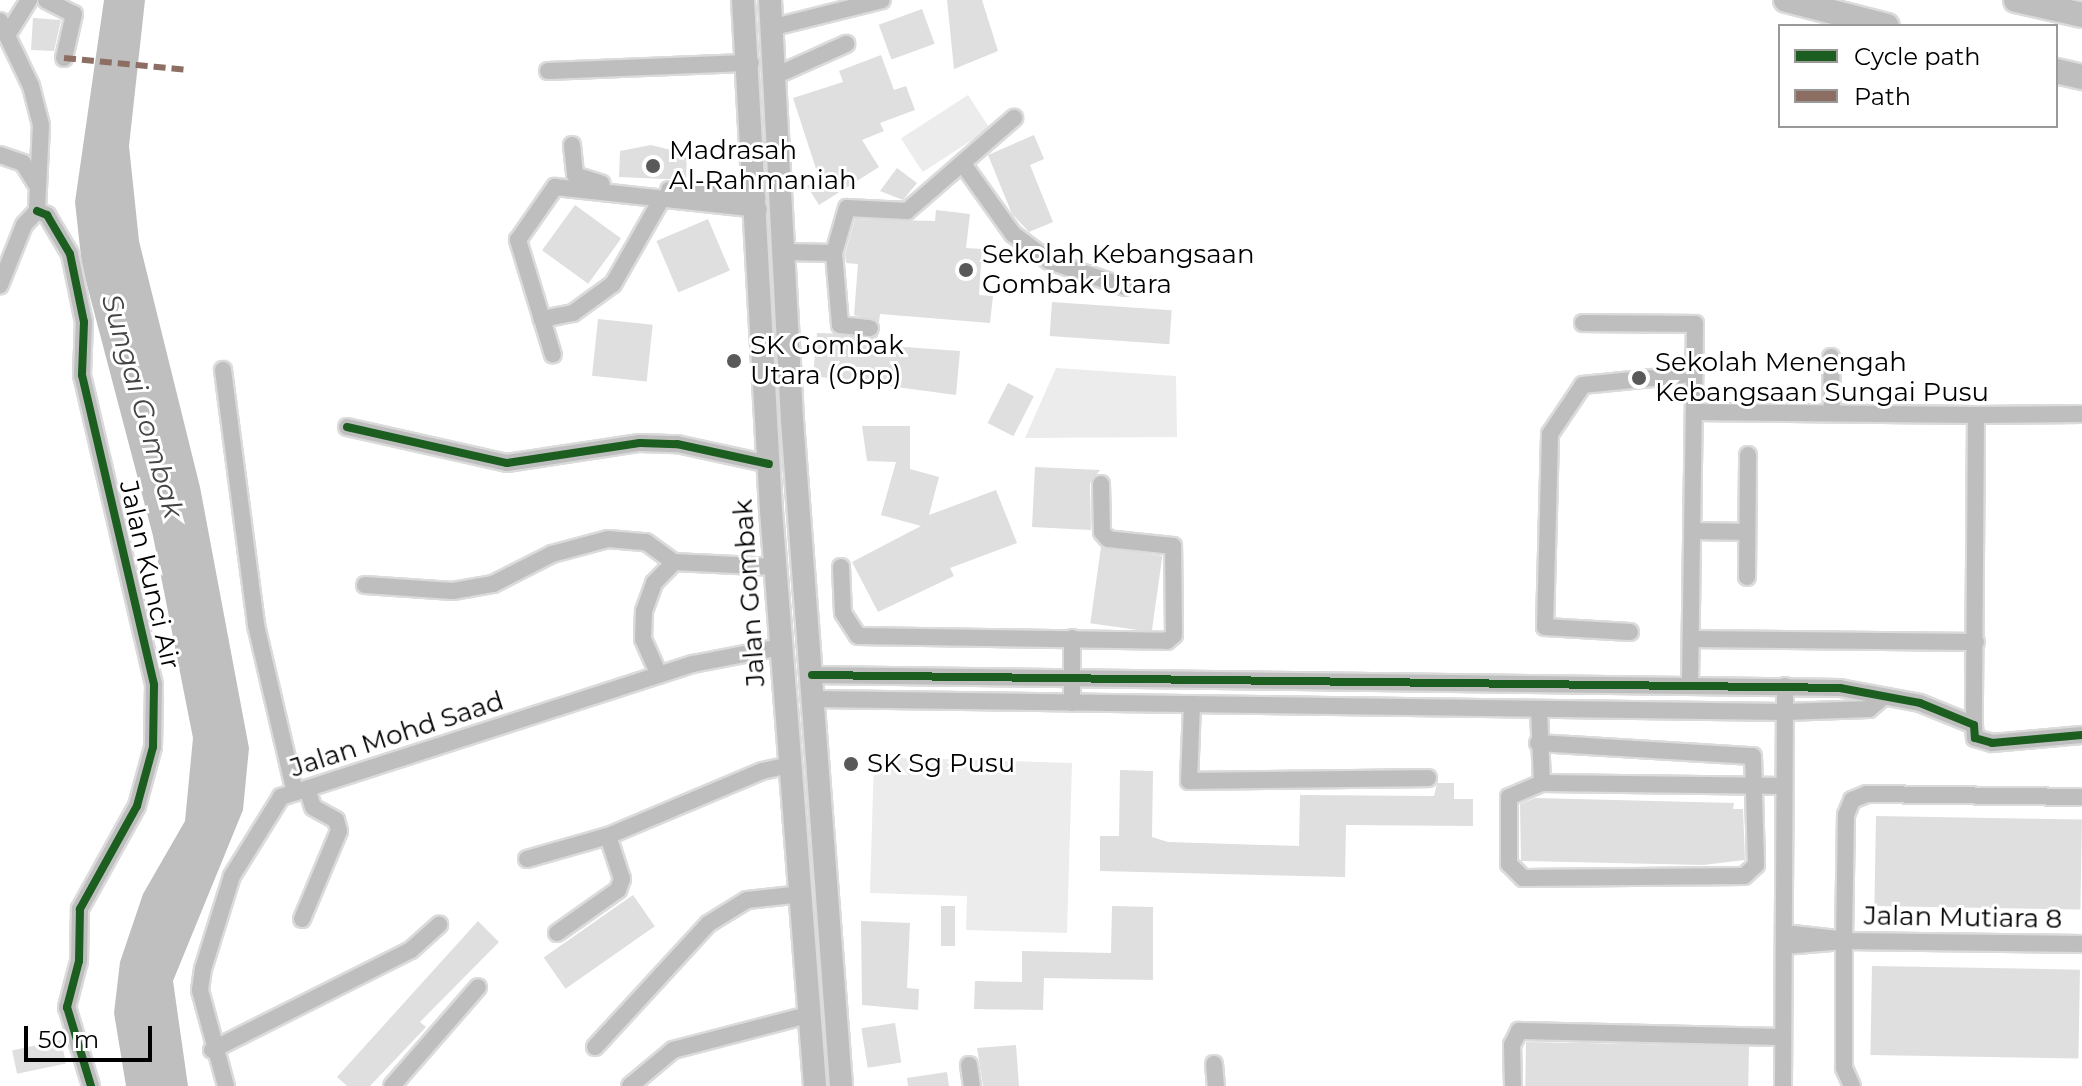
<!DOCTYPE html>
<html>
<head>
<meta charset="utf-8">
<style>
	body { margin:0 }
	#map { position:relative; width:2082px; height:1086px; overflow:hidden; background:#fff; font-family:Montserrat,sans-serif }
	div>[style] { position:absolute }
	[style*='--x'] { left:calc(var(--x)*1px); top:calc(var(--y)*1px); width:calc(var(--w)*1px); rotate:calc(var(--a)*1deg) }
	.green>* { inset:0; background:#ececec; transform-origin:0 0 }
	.water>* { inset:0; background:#bfbfbf }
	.building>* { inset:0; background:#dfdfdf; transform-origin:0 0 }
	.roads { filter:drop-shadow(2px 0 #dbdbdb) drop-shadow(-2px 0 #dbdbdb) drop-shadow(0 2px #dbdbdb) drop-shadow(0 -2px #dbdbdb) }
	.minor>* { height:16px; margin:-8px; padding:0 8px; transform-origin:8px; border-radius:8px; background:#bebebe }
	.major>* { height:22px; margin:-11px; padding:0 11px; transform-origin:11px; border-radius:11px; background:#bebebe }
	.highway>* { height:24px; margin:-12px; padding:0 12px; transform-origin:12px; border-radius:12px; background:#bebebe }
	.quiet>* { height:6px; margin-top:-3px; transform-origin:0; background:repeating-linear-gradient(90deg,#8d6e63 0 12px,transparent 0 18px) }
	.cycleway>* { height:8px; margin:-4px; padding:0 4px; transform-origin:4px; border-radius:4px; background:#1b5e20 }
	.dots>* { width:22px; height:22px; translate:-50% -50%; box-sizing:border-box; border:4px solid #fff; border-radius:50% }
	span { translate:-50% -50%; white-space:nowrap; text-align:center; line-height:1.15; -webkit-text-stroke:6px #fff; paint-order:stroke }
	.poi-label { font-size:26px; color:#000 }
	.left { translate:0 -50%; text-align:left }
	.street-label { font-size:26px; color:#000 }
	.water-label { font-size:28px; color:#444; font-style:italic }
	.legend { position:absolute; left:1778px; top:24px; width:280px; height:104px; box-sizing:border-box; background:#fff; border:2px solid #999; margin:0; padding:10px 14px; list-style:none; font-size:24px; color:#000 }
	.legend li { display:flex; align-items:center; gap:16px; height:40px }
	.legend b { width:40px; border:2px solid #999 }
	.scale { position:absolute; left:24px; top:1026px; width:128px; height:36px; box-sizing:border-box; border:4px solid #000; border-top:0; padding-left:10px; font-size:24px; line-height:28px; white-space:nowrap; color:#000; -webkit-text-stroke:6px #fff; paint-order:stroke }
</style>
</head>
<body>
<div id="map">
	<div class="green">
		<i style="left:968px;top:95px;width:40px;height:80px;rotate:57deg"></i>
		<i style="clip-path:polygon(1056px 368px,1176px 376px,1177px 437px,1025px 438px)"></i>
		<i style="clip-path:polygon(874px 757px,1072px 763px,1067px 933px,966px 930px,967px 896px,870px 893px)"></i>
	</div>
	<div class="water">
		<i style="clip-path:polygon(104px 0,145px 0,129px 146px,139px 241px,200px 487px,249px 748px,243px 810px,173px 981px,188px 1086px,126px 1086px,114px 1013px,120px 962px,143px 894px,185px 821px,193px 738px,153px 536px,82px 266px,75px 202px)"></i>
	</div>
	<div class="building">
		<i style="clip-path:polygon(947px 0,982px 0,998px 51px,954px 69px)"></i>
		<i style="left:922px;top:9px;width:37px;height:46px;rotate:70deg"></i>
		<i style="clip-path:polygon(33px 18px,61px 20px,54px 51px,31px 50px)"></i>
		<i style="clip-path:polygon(881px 55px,894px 90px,906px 86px,915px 110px,880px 123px,884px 131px,862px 140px,879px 167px,819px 205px,807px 186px,819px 178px,793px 98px,843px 82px,839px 71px)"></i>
		<i style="clip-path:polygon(1034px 135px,1044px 159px,1030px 165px,1053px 222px,1029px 232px,1012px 214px,988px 155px)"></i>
		<i style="clip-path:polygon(651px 145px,687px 154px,686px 180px,619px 177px,620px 151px)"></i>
		<i style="clip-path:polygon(897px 168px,917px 183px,903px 200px,880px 191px)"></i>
		<i style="left:575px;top:205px;width:57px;height:56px;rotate:36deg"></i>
		<i style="clip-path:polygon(936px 210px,970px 214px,966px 248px,982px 249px,979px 295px,993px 296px,990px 323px,880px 314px,879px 322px,854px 315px,858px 264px,846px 263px,845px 254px,855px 219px,935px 221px)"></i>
		<i style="left:708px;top:219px;width:56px;height:56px;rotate:67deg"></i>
		<i style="left:1052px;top:302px;width:120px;height:34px;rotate:4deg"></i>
		<i style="left:598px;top:319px;width:55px;height:57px;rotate:6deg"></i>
		<i style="clip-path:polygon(817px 333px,878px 335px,877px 345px,960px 351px,956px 395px,813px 376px)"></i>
		<i style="left:1008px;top:383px;width:29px;height:45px;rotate:27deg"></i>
		<i style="clip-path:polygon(862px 426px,910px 426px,910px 469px,939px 477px,929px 515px,996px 490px,1017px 543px,950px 568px,954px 576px,878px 612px,852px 562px,921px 526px,881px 515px,896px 462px,867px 461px)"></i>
		<i style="clip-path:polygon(1035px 467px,1100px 470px,1090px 483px,1091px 530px,1032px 527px)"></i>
		<i style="left:1101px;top:547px;width:62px;height:77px;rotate:8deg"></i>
		<i style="clip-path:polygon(1120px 770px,1153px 771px,1152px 837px,1168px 842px,1299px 846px,1300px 795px,1434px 796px,1437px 783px,1454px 783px,1454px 799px,1473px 799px,1473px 826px,1346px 825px,1345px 877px,1100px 871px,1100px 836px,1119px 836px)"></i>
		<i style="clip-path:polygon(1535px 798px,1734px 803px,1733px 809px,1743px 809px,1745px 860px,1703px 865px,1521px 861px,1520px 804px)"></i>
		<i style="left:1876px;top:816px;width:206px;height:90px;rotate:1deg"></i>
		<i style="left:633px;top:895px;width:38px;height:109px;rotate:55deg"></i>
		<i style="left:941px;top:906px;width:14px;height:40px"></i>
		<i style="clip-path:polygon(1112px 906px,1153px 907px,1153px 980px,1044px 978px,1043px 1010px,974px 1009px,975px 981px,1022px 982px,1022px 951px,1111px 953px)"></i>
		<i style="clip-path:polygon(478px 921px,499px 942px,420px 1022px,426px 1027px,370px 1086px,347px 1086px,337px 1077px)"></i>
		<i style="clip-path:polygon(861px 921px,910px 923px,907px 988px,919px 989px,918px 1010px,862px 1005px)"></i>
		<i style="left:1872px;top:966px;width:208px;height:89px;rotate:1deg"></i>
		<i style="left:895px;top:1023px;width:40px;height:34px;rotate:81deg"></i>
		<i style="left:61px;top:1040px;width:24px;height:50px;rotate:78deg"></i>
		<i style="left:1526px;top:1042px;width:223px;height:44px;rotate:1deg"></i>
		<i style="clip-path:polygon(1016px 1045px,1019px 1086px,983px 1086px,977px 1048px)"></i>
		<i style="clip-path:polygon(947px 1072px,949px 1086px,908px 1086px,907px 1078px)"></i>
	</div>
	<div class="roads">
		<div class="minor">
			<i style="--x:46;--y:0;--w:31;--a:27"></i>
			<i style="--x:74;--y:14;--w:45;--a:102.8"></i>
			<i style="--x:0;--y:21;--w:72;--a:64.5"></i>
			<i style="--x:31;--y:86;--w:40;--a:75.6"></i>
			<i style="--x:41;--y:125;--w:86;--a:92.7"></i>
			<i style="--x:37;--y:211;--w:19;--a:133"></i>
			<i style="--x:24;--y:225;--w:65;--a:111.8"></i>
			<i style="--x:774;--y:27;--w:111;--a:-14"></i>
			<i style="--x:9;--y:32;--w:38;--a:-58"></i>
			<i style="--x:548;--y:71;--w:203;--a:-2.3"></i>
			<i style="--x:777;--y:75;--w:76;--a:-24.2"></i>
			<i style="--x:572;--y:145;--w:30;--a:84"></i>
			<i style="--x:575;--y:175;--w:28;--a:18"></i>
			<i style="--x:0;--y:155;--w:24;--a:19"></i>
			<i style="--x:23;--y:163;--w:28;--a:58"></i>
			<i style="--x:963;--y:164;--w:86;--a:54.5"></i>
			<i style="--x:1013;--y:234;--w:45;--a:36.9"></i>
			<i style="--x:1049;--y:261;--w:80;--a:18.9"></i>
			<i style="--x:669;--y:190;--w:89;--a:5.1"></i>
			<i style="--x:661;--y:200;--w:97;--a:119.7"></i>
			<i style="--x:613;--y:284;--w:49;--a:144.1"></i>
			<i style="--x:573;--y:313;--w:32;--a:169"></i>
			<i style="--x:542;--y:319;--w:83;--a:-106.9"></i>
			<i style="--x:518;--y:240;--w:65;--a:-55.1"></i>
			<i style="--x:555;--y:187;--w:205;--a:6.2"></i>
			<i style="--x:37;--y:211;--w:11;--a:22"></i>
			<i style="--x:47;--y:215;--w:45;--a:59.5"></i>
			<i style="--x:70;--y:254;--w:69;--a:78.4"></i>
			<i style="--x:84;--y:322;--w:53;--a:92.2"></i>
			<i style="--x:82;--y:375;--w:318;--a:76.9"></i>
			<i style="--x:154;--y:685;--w:62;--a:90.9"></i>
			<i style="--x:153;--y:747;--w:61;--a:105.2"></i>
			<i style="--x:137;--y:806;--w:118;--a:119"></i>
			<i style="--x:80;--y:909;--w:52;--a:91.1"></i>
			<i style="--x:79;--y:961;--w:48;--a:104.6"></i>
			<i style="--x:67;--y:1007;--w:83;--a:73.1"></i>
			<i style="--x:786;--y:252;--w:48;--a:1.2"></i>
			<i style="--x:834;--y:253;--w:72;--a:85.2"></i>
			<i style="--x:840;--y:325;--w:30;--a:6"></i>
			<i style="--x:834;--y:253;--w:47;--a:-73.9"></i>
			<i style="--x:847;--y:208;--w:60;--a:2.9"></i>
			<i style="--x:907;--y:211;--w:142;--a:-41"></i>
			<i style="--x:542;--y:319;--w:37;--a:73"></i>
			<i style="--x:1583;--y:323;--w:112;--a:0.5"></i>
			<i style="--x:1695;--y:324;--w:361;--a:90.8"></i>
			<i style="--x:1831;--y:357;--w:55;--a:89"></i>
			<i style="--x:223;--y:370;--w:257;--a:82.6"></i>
			<i style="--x:256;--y:625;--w:172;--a:76.9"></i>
			<i style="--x:1694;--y:412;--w:282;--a:0.6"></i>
			<i style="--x:2082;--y:414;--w:106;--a:179.5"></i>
			<i style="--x:1976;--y:415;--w:310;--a:90.4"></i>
			<i style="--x:1974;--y:725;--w:13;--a:86"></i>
			<i style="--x:1975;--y:738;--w:18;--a:16"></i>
			<i style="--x:1992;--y:743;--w:90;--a:-5.1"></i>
			<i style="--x:347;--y:427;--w:164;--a:12.7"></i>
			<i style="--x:507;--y:463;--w:134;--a:-8.6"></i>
			<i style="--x:640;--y:443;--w:37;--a:2"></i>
			<i style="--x:677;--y:444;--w:94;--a:12.3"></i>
			<i style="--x:1693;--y:531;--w:54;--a:1.1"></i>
			<i style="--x:841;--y:567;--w:46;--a:87.5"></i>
			<i style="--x:843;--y:613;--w:27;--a:57"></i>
			<i style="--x:858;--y:636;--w:309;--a:0.9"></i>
			<i style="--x:1167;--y:641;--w:9;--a:-41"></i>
			<i style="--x:1174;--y:635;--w:89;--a:-90.6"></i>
			<i style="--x:1173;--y:546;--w:65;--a:-173.9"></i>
			<i style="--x:1108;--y:539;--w:9;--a:-131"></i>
			<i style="--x:1102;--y:532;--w:48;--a:-91.2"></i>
			<i style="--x:1747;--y:577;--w:122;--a:-89.5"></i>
			<i style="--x:365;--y:585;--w:88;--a:3.9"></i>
			<i style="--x:453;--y:591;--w:41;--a:-9.9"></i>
			<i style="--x:493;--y:584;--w:66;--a:-27"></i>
			<i style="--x:552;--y:554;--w:58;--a:-15"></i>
			<i style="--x:608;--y:539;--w:38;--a:5"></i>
			<i style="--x:646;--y:542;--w:34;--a:36"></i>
			<i style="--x:674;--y:562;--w:102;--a:2.8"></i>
			<i style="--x:1630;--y:632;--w:85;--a:-176.6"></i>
			<i style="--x:1545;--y:627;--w:193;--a:-88.5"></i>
			<i style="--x:1550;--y:434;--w:59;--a:-56"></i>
			<i style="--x:1583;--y:385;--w:112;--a:-5.7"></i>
			<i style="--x:1072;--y:638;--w:65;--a:90"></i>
			<i style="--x:1692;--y:639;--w:284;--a:0.6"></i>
			<i style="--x:659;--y:675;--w:39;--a:-114"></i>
			<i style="--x:643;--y:639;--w:28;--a:-88"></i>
			<i style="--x:644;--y:611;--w:30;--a:-70"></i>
			<i style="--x:654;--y:583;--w:29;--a:-46"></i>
			<i style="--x:812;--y:675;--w:1028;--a:0.72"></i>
			<i style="--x:1840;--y:688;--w:81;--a:10.6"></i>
			<i style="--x:1920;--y:703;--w:58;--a:22.2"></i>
			<i style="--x:814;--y:699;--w:971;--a:0.77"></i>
			<i style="--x:1785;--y:712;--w:84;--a:-2"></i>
			<i style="--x:1869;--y:709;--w:17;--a:-40"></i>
			<i style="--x:1192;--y:704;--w:77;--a:92.2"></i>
			<i style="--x:1189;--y:781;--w:239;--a:-0.7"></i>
			<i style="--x:1539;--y:709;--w:74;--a:87.7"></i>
			<i style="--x:1542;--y:783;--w:242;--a:0.7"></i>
			<i style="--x:1538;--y:743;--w:215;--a:3.5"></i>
			<i style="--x:1753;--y:756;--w:109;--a:88.4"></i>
			<i style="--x:1756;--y:865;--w:16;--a:137"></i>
			<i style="--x:1744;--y:876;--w:221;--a:179.5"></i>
			<i style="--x:1523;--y:878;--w:20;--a:-135"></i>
			<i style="--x:1509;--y:864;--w:67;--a:-90"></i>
			<i style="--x:1509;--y:797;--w:36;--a:-23"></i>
			<i style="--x:527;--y:859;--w:84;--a:-15.9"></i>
			<i style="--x:302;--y:919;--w:95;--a:-67.2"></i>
			<i style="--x:339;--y:831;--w:11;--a:-105"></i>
			<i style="--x:336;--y:820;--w:26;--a:-151"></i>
			<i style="--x:313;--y:807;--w:19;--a:-108"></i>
			<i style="--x:557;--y:933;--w:75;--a:-35.2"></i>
			<i style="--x:618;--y:890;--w:12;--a:-70"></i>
			<i style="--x:622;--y:879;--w:45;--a:-108"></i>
			<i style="--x:608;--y:836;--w:167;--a:-22.9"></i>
			<i style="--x:762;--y:771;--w:30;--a:-12"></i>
			<i style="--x:1784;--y:933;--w:54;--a:6.3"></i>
			<i style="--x:1784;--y:946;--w:60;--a:-4.8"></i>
			<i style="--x:1844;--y:941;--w:238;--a:0.7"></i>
			<i style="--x:595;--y:1047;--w:167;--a:-47.4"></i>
			<i style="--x:708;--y:924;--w:46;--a:-31.6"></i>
			<i style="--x:747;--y:900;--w:55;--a:-6.2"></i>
			<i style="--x:212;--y:1050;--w:223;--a:-26.7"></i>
			<i style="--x:411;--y:950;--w:38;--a:-42"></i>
			<i style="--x:1214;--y:1064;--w:22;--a:85"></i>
			<i style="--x:969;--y:1065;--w:21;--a:82"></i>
			<i style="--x:226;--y:1086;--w:99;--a:-105.2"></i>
			<i style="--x:200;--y:990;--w:21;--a:-82"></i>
			<i style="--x:203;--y:969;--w:97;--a:-72.7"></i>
			<i style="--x:232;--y:876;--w:93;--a:-58.2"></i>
			<i style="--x:281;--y:797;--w:433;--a:-17.9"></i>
			<i style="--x:693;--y:664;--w:90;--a:-10.9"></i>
			<i style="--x:392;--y:1086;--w:131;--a:-49"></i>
			<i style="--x:630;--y:1086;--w:56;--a:-39.9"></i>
			<i style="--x:673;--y:1050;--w:143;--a:-14.6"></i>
			<i style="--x:1513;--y:1086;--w:41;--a:-91.4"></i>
			<i style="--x:1512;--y:1045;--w:16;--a:-63"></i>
			<i style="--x:1519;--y:1031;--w:264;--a:1.3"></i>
			<i style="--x:1783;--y:1086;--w:400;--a:-89.7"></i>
			<i style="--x:1852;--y:1086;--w:20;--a:-114"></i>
			<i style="--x:1844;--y:1068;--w:127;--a:-90"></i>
			<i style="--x:1844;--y:941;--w:126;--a:-89.1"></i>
			<i style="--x:1846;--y:815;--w:16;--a:-68"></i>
			<i style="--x:1852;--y:800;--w:16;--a:-22"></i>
			<i style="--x:1867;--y:794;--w:215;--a:0.8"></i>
		</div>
		<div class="major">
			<i style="--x:743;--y:0;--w:511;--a:86.86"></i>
			<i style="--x:771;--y:510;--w:578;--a:85.63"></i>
			<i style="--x:770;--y:0;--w:421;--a:87"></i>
			<i style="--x:792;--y:420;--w:668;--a:85.79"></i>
		</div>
		<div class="highway">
			<i style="--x:1786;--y:0;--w:104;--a:14.4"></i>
			<i style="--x:2016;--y:0;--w:68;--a:12.8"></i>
			<i style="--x:2056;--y:71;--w:27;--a:13"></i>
		</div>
	</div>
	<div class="quiet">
		<i style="--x:64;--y:58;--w:125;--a:5.5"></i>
	</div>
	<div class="cycleway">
		<i style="--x:37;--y:211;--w:11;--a:22"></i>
		<i style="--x:47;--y:215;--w:45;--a:59.5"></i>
		<i style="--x:70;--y:254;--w:69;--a:78.4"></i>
		<i style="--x:84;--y:322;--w:53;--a:92.2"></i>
		<i style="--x:82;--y:375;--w:318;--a:76.9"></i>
		<i style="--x:154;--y:685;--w:62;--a:90.9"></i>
		<i style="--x:153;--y:747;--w:61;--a:105.2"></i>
		<i style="--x:137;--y:806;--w:118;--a:119"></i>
		<i style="--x:80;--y:909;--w:52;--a:91.1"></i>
		<i style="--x:79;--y:961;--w:48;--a:104.6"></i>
		<i style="--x:67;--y:1007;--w:83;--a:73.1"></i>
		<i style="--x:347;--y:427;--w:164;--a:12.7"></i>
		<i style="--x:507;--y:463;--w:134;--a:-8.6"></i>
		<i style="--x:640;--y:443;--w:37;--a:2"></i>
		<i style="--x:677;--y:444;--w:94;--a:12.3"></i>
		<i style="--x:812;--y:675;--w:1028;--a:0.72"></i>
		<i style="--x:1840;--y:688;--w:81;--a:10.6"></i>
		<i style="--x:1920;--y:703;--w:58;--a:22.2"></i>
		<i style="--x:1974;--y:725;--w:13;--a:86"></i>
		<i style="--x:1975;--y:738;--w:18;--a:16"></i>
		<i style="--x:1992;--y:743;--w:90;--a:-5.1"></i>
	</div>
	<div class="dots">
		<i style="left:653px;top:166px;background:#595959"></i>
		<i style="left:966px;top:270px;background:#595959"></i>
		<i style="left:734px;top:361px;background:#595959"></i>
		<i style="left:1639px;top:378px;background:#595959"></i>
		<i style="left:851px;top:764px;background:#595959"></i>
	</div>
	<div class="poi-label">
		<span class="left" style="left:669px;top:166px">Madrasah<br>Al-Rahmaniah</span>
		<span class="left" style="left:982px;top:270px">Sekolah Kebangsaan<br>Gombak Utara</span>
		<span class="left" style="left:750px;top:361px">SK Gombak<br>Utara (Opp)</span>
		<span class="left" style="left:1655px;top:378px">Sekolah Menengah<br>Kebangsaan Sungai Pusu</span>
		<span class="left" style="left:867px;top:764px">SK Sg Pusu</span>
	</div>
	<div class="street-label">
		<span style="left:149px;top:575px;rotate:77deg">Jalan Kunci Air</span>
		<span style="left:750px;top:593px;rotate:-94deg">Jalan Gombak</span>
		<span style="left:397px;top:735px;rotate:-18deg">Jalan Mohd Saad</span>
		<span style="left:1963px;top:918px;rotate:1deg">Jalan Mutiara 8</span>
	</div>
	<div class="water-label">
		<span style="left:143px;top:406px;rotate:74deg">Sungai Gombak</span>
	</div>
	<ul class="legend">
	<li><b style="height:10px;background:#1b5e20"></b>Cycle path</li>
	<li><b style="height:10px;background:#8d6e63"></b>Path</li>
	</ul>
	<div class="scale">50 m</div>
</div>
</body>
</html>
